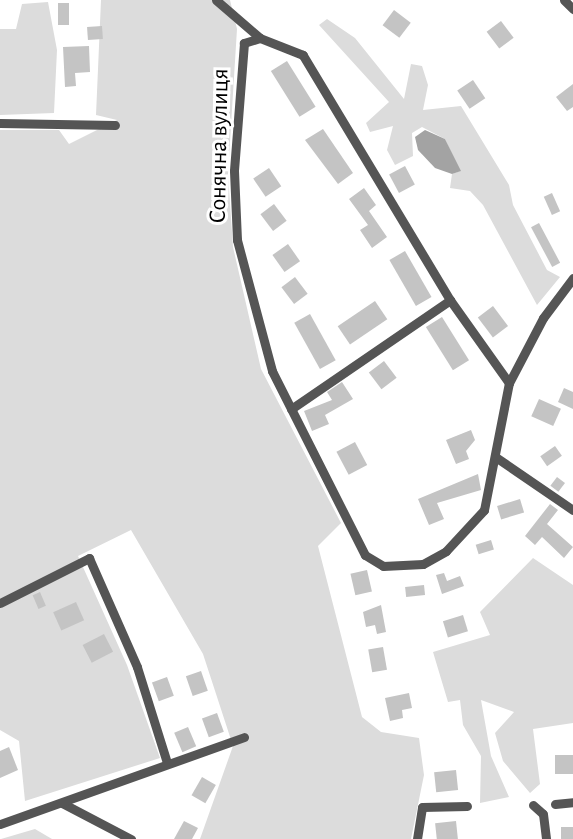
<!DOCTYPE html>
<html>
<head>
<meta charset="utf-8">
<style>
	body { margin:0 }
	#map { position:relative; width:573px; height:839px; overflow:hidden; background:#fff; font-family:"Alegreya Sans",sans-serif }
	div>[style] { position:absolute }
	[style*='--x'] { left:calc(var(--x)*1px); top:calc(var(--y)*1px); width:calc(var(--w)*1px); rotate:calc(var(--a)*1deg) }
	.green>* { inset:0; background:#dcdcdc }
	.water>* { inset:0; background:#a3a3a3 }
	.building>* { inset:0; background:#c4c4c4; transform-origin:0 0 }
	.minor>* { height:9px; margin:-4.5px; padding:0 4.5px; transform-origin:4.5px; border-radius:4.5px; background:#555 }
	span { translate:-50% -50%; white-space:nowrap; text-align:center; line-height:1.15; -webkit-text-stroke:6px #fff; paint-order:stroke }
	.street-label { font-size:24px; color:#000 }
</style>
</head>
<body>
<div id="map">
	<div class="green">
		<i style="clip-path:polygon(101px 0,230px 0,237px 29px,228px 174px,233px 247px,261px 369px,341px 523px,318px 546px,362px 717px,381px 732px,419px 738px,424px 775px,411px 839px,200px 839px,233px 746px,203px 654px,131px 530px,78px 556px,127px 665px,160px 758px,25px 801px,19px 741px,0 730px,0 130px,59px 130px,69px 144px,117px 120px,96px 115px)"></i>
		<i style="clip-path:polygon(48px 2px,57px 50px,54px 113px,0 115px,0 29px,16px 29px,22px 4px)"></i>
		<i style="clip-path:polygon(327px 19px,355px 38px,404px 99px,411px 64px,422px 66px,428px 85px,423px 110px,461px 106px,509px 185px,513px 205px,547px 270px,560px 277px,537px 305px,483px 205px,470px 191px,450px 188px,452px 174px,460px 171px,445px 139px,422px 127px,412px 133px,413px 156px,395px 165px,387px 150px,393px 126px,370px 132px,366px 123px,389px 102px,319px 25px)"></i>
		<i style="clip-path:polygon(533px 558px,573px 585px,573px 723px,533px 729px,540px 784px,530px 793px,503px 761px,495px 733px,514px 712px,481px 700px,491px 756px,509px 797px,480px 803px,481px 756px,463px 725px,460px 700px,448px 702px,433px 652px,490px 635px,480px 612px)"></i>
		<i style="clip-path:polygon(35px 829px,52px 839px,1px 839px)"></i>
	</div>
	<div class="water">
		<i style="clip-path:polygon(425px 130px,445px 139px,461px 171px,452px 174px,435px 168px,418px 150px,415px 137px)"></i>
	</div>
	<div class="building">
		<i style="left:58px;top:3px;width:11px;height:22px"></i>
		<i style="left:394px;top:10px;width:21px;height:19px;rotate:37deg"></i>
		<i style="left:501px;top:21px;width:21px;height:18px;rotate:53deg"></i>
		<i style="left:102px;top:26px;width:13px;height:15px;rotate:86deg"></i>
		<i style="clip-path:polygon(89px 46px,90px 72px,75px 73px,76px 86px,65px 87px,63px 47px)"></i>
		<i style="left:287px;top:61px;width:54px;height:19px;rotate:58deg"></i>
		<i style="left:473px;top:80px;width:22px;height:19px;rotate:56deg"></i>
		<i style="clip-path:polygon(573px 84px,573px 107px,567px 111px,556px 97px)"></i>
		<i style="clip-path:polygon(323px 129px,353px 173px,338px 184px,305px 140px)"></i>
		<i style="left:405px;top:166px;width:21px;height:18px;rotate:62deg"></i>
		<i style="left:269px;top:168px;width:22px;height:19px;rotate:56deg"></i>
		<i style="clip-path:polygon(364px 188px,376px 205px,369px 211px,387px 237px,372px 248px,360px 230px,368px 225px,349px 199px)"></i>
		<i style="left:552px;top:193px;width:20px;height:9px;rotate:66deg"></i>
		<i style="left:274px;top:204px;width:21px;height:17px;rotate:53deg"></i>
		<i style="left:539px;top:223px;width:45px;height:9px;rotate:62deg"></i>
		<i style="left:288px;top:244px;width:21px;height:19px;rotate:55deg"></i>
		<i style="left:405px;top:251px;width:53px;height:18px;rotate:60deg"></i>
		<i style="left:295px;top:277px;width:21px;height:17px;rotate:53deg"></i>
		<i style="left:375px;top:301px;width:22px;height:45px;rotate:56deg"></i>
		<i style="left:493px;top:306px;width:25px;height:19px;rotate:53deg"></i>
		<i style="left:310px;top:314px;width:53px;height:18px;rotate:61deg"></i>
		<i style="left:442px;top:317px;width:51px;height:19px;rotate:58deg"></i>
		<i style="left:384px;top:361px;width:21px;height:19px;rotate:53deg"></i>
		<i style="clip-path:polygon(342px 382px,353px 399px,325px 415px,329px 424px,312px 431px,304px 411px,332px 400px,327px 392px)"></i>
		<i style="clip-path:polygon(564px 388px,573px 392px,573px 409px,558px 402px)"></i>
		<i style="left:539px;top:399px;width:24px;height:19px;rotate:24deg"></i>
		<i style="clip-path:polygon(471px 430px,475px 440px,466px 451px,469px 459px,456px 464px,446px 440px)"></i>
		<i style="left:355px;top:442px;width:26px;height:21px;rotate:62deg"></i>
		<i style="left:555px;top:446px;width:12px;height:18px;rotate:55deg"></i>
		<i style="clip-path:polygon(478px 474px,481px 490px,437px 503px,444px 519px,429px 525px,418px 499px)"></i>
		<i style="left:557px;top:477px;width:10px;height:11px;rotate:37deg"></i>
		<i style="left:520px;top:499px;width:14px;height:24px;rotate:73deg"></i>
		<i style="clip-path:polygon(550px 504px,558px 510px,547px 524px,573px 547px,564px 558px,542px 537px,535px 545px,525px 536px)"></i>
		<i style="left:491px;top:540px;width:10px;height:16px;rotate:73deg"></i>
		<i style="left:367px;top:570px;width:22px;height:17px;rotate:77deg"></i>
		<i style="clip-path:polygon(444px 573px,447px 581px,460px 576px,464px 586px,442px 594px,436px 575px)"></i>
		<i style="left:424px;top:585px;width:10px;height:19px;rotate:84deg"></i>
		<i style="left:40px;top:592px;width:15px;height:8px;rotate:67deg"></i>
		<i style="left:76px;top:602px;width:20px;height:25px;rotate:66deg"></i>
		<i style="clip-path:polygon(381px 605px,386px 632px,377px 634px,375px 625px,366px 627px,363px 612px)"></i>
		<i style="left:463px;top:615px;width:17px;height:21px;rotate:73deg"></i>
		<i style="left:104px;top:634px;width:20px;height:24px;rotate:63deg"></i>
		<i style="left:383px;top:647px;width:23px;height:15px;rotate:80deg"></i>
		<i style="left:201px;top:671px;width:21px;height:16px;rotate:71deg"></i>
		<i style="left:167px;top:677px;width:20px;height:16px;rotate:70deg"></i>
		<i style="clip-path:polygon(409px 693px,412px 708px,402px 710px,403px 718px,390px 721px,385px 698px)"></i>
		<i style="left:217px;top:713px;width:20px;height:16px;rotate:70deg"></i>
		<i style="left:188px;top:727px;width:21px;height:15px;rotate:67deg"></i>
		<i style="clip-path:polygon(9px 747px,18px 770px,0 778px,0 751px)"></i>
		<i style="left:573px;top:755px;width:19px;height:18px;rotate:90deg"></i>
		<i style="left:456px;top:770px;width:20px;height:22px;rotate:84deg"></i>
		<i style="left:202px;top:777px;width:16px;height:21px;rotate:30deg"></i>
		<i style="clip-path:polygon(184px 821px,198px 828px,192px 839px,174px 839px)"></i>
		<i style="left:456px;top:821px;width:18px;height:21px;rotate:84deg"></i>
		<i style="left:573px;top:827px;width:12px;height:12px;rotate:90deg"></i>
	</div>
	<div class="minor">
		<i style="--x:216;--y:0;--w:58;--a:40.8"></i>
		<i style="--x:564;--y:0;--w:13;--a:45"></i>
		<i style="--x:0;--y:123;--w:115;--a:1"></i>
		<i style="--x:509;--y:383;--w:102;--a:-125.4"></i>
		<i style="--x:450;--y:300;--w:286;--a:-121"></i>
		<i style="--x:303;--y:55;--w:46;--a:-158.4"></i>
		<i style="--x:260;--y:38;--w:17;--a:163"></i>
		<i style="--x:244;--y:43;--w:128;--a:94.5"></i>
		<i style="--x:234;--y:171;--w:69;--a:87.5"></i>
		<i style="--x:237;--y:240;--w:136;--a:75"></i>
		<i style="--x:272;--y:371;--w:206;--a:63.2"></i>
		<i style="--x:365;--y:555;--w:21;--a:31"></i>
		<i style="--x:383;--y:566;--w:40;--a:-2.9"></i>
		<i style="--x:423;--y:564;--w:26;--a:-29"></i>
		<i style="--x:446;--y:551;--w:56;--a:-47.2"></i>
		<i style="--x:484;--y:510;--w:129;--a:-78.9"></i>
		<i style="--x:509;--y:383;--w:73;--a:-62.4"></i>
		<i style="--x:543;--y:318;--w:50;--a:-53.1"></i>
		<i style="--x:291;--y:409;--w:193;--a:-34.4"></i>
		<i style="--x:497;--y:458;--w:92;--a:34.4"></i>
		<i style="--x:0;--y:603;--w:100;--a:-26.8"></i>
		<i style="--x:89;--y:558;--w:119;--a:66.2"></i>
		<i style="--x:137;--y:667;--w:101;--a:72.6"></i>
		<i style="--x:62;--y:803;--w:78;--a:27.6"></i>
		<i style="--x:555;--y:804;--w:18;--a:-6"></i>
		<i style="--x:533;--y:805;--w:13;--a:42"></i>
		<i style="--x:543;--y:814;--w:25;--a:83"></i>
		<i style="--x:0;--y:824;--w:259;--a:-19.6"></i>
		<i style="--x:417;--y:839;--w:32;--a:-81"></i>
		<i style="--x:422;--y:807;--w:45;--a:-1.3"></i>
	</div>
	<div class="street-label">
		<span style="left:220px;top:146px;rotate:-89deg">Сонячна вулиця</span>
	</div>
</div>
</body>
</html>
